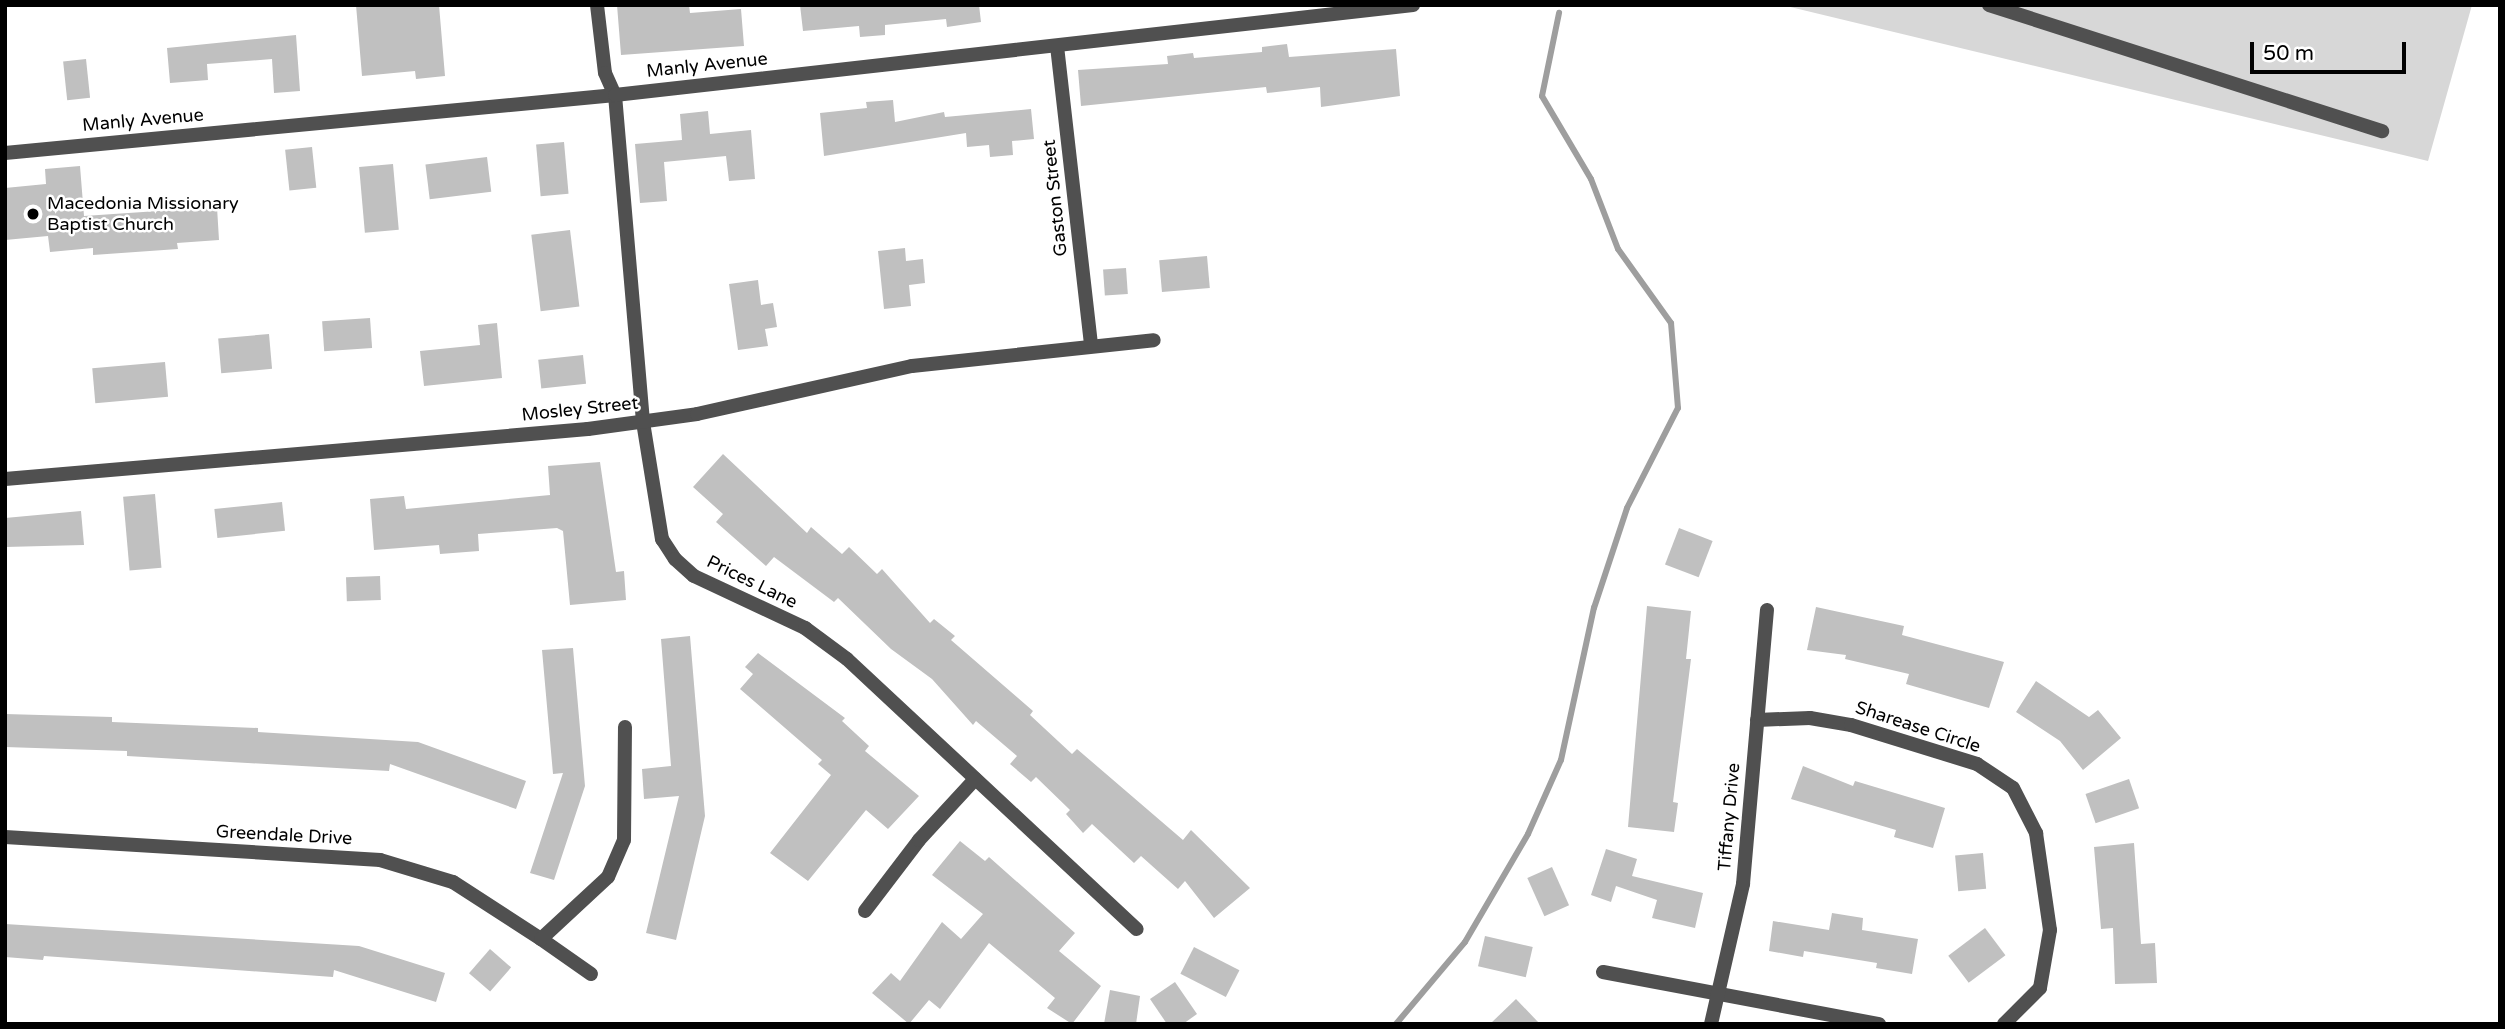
<!DOCTYPE html>
<html>
<head>
<meta charset="utf-8">
<style>
	body { margin:0 }
	#map { position:relative; width:2505px; height:1029px; overflow:hidden; background:#fff; font-family:"Varela Round",sans-serif }
	div>[style] { position:absolute }
	[style*='--x'] { left:calc(var(--x)*1px); top:calc(var(--y)*1px); width:calc(var(--w)*1px); rotate:calc(var(--a)*1deg) }
	.green>* { inset:0; background:#d7d7d7 }
	.stream>* { height:6px; margin:-3px; padding:0 3px; transform-origin:3px; border-radius:3px; background:#9e9e9e }
	.building>* { inset:0; background:#c0c0c0; transform-origin:0 0 }
	.street>* { height:14px; margin:-7px; padding:0 7px; transform-origin:7px; border-radius:7px; background:#505050 }
	.dots>* { width:19px; height:19px; translate:-50% -50%; box-sizing:border-box; border:4px solid #fff; border-radius:50% }
	span { translate:-50% -50%; white-space:nowrap; text-align:center; line-height:1.15; -webkit-text-stroke:5px #fff; paint-order:stroke }
	.street-label { font-size:18px; color:#000 }
	.poi-label { font-size:18px; color:#000 }
	.left { translate:0 -50%; text-align:left }
	.frame { position:absolute; inset:0; border:7px solid #000; pointer-events:none }
	.scale { position:absolute; left:2250px; top:42px; width:156px; height:32px; box-sizing:border-box; border:4px solid #000; border-top:0; padding-left:9px; font-size:21px; line-height:24px; white-space:nowrap; color:#000; -webkit-text-stroke:5px #fff; paint-order:stroke }
</style>
</head>
<body>
<div id="map">
	<div class="green">
		<i style="clip-path:polygon(1782px 5px,2472px 5px,2428px 161px)"></i>
	</div>
	<div class="stream">
		<i style="--x:1396;--y:1024;--w:107;--a:-49.9"></i>
		<i style="--x:1465;--y:942;--w:125;--a:-59.7"></i>
		<i style="--x:1528;--y:834;--w:81;--a:-66"></i>
		<i style="--x:1561;--y:760;--w:156;--a:-77.8"></i>
		<i style="--x:1594;--y:608;--w:105;--a:-71.7"></i>
		<i style="--x:1627;--y:508;--w:112;--a:-63"></i>
		<i style="--x:1678;--y:408;--w:85;--a:-94.7"></i>
		<i style="--x:1671;--y:323;--w:91;--a:-125.6"></i>
		<i style="--x:1618;--y:249;--w:75;--a:-111.1"></i>
		<i style="--x:1591;--y:179;--w:96;--a:-120.6"></i>
		<i style="--x:1542;--y:96;--w:85;--a:-78.4"></i>
	</div>
	<div class="building">
		<i style="clip-path:polygon(356px 5px,439px 5px,445px 76px,416px 79px,415px 71px,362px 76px)"></i>
		<i style="clip-path:polygon(617px 5px,689px 5px,690px 13px,741px 9px,744px 46px,621px 55px)"></i>
		<i style="clip-path:polygon(800px 5px,979px 5px,981px 22px,947px 27px,946px 19px,885px 25px,885px 35px,860px 37px,859px 26px,803px 31px)"></i>
		<i style="clip-path:polygon(296px 35px,300px 91px,274px 93px,272px 59px,207px 64px,208px 80px,170px 83px,167px 48px)"></i>
		<i style="clip-path:polygon(1287px 44px,1289px 57px,1396px 49px,1400px 96px,1321px 107px,1320px 87px,1267px 93px,1266px 87px,1081px 106px,1078px 70px,1168px 64px,1167px 56px,1193px 53px,1194px 58px,1262px 52px,1262px 47px)"></i>
		<i style="left:86px;top:59px;width:39px;height:23px;rotate:84deg"></i>
		<i style="clip-path:polygon(893px 100px,895px 122px,944px 112px,945px 117px,1031px 109px,1034px 139px,1012px 141px,1013px 155px,990px 157px,989px 145px,967px 147px,966px 133px,824px 156px,820px 113px,867px 108px,866px 102px)"></i>
		<i style="clip-path:polygon(708px 111px,710px 134px,751px 130px,755px 179px,729px 181px,726px 156px,664px 162px,667px 201px,640px 203px,635px 144px,682px 140px,680px 114px)"></i>
		<i style="left:564px;top:142px;width:52px;height:28px;rotate:85deg"></i>
		<i style="left:312px;top:147px;width:41px;height:27px;rotate:84deg"></i>
		<i style="left:487px;top:157px;width:35px;height:62px;rotate:83deg"></i>
		<i style="left:393px;top:164px;width:66px;height:34px;rotate:85deg"></i>
		<i style="clip-path:polygon(80px 166px,84px 216px,217px 207px,219px 240px,177px 243px,178px 249px,93px 255px,93px 248px,50px 252px,48px 236px,5px 240px,5px 188px,46px 184px,45px 169px)"></i>
		<i style="left:570px;top:230px;width:77px;height:39px;rotate:83deg"></i>
		<i style="clip-path:polygon(905px 248px,906px 261px,923px 259px,925px 283px,909px 285px,911px 306px,884px 309px,878px 251px)"></i>
		<i style="left:1207px;top:256px;width:32px;height:48px;rotate:85deg"></i>
		<i style="left:1126px;top:268px;width:26px;height:23px;rotate:86deg"></i>
		<i style="clip-path:polygon(758px 280px,761px 305px,773px 303px,777px 327px,765px 329px,768px 346px,738px 350px,729px 284px)"></i>
		<i style="left:370px;top:318px;width:30px;height:48px;rotate:86deg"></i>
		<i style="clip-path:polygon(497px 323px,502px 378px,424px 386px,420px 351px,480px 345px,478px 325px)"></i>
		<i style="left:269px;top:334px;width:35px;height:51px;rotate:85deg"></i>
		<i style="left:583px;top:355px;width:29px;height:45px;rotate:84deg"></i>
		<i style="left:165px;top:362px;width:35px;height:73px;rotate:85deg"></i>
		<i style="clip-path:polygon(723px 454px,807px 533px,811px 527px,842px 554px,849px 547px,877px 574px,882px 569px,930px 623px,934px 619px,955px 636px,951px 640px,1033px 711px,1030px 715px,1072px 754px,1077px 749px,1183px 840px,1191px 830px,1250px 888px,1214px 918px,1185px 881px,1178px 889px,1141px 856px,1134px 863px,1092px 824px,1083px 833px,1066px 814px,1070px 810px,1036px 777px,1031px 782px,1010px 764px,1017px 756px,976px 721px,973px 725px,932px 679px,891px 649px,838px 598px,834px 602px,774px 557px,766px 566px,716px 522px,723px 514px,693px 487px)"></i>
		<i style="clip-path:polygon(600px 462px,616px 572px,624px 571px,626px 600px,570px 605px,563px 531px,557px 528px,478px 534px,479px 551px,440px 554px,439px 545px,374px 550px,370px 499px,404px 496px,406px 509px,550px 495px,548px 466px)"></i>
		<i style="left:155px;top:494px;width:74px;height:32px;rotate:85deg"></i>
		<i style="left:282px;top:502px;width:29px;height:68px;rotate:84deg"></i>
		<i style="clip-path:polygon(81px 511px,84px 545px,5px 547px,5px 518px)"></i>
		<i style="left:1679px;top:528px;width:36px;height:39px;rotate:21deg"></i>
		<i style="left:380px;top:576px;width:24px;height:34px;rotate:88deg"></i>
		<i style="clip-path:polygon(1647px 606px,1691px 611px,1686px 659px,1691px 659px,1673px 802px,1678px 803px,1674px 832px,1628px 827px)"></i>
		<i style="clip-path:polygon(1816px 607px,1904px 626px,1902px 635px,2004px 662px,1989px 708px,1906px 684px,1909px 674px,1845px 659px,1846px 655px,1807px 650px)"></i>
		<i style="clip-path:polygon(690px 636px,705px 816px,676px 940px,646px 933px,679px 796px,644px 799px,642px 769px,671px 766px,661px 639px)"></i>
		<i style="clip-path:polygon(573px 648px,585px 786px,554px 880px,530px 873px,563px 773px,553px 774px,542px 650px)"></i>
		<i style="clip-path:polygon(758px 653px,845px 718px,842px 721px,869px 746px,865px 751px,919px 796px,888px 829px,866px 810px,808px 881px,770px 853px,831px 775px,818px 764px,822px 760px,740px 689px,753px 674px,745px 667px)"></i>
		<i style="clip-path:polygon(2036px 681px,2089px 717px,2098px 710px,2121px 738px,2083px 770px,2060px 741px,2016px 712px)"></i>
		<i style="clip-path:polygon(5px 714px,112px 717px,112px 722px,258px 728px,258px 732px,418px 742px,526px 781px,516px 809px,390px 764px,389px 771px,127px 756px,127px 751px,5px 747px)"></i>
		<i style="clip-path:polygon(1803px 766px,1853px 786px,1855px 781px,1945px 808px,1933px 848px,1894px 837px,1896px 830px,1791px 799px)"></i>
		<i style="left:2129px;top:779px;width:31px;height:46px;rotate:71deg"></i>
		<i style="clip-path:polygon(960px 841px,985px 861px,989px 857px,1075px 933px,1059px 951px,1101px 986px,1072px 1024px,1047px 1008px,1055px 998px,989px 943px,940px 1009px,929px 1000px,909px 1024px,872px 993px,891px 973px,900px 981px,942px 922px,961px 939px,983px 914px,932px 875px)"></i>
		<i style="clip-path:polygon(2134px 843px,2141px 944px,2155px 943px,2157px 983px,2115px 984px,2113px 928px,2101px 929px,2094px 847px)"></i>
		<i style="clip-path:polygon(1606px 849px,1637px 859px,1632px 876px,1703px 893px,1695px 928px,1652px 918px,1657px 900px,1616px 886px,1611px 902px,1591px 895px)"></i>
		<i style="left:1983px;top:853px;width:36px;height:28px;rotate:85deg"></i>
		<i style="left:1552px;top:867px;width:42px;height:27px;rotate:66deg"></i>
		<i style="clip-path:polygon(1832px 913px,1863px 918px,1862px 930px,1918px 939px,1912px 974px,1876px 968px,1877px 963px,1804px 951px,1803px 957px,1769px 951px,1773px 921px,1829px 930px)"></i>
		<i style="clip-path:polygon(5px 924px,359px 946px,445px 973px,436px 1002px,334px 970px,333px 977px,44px 956px,43px 960px,5px 957px)"></i>
		<i style="left:1985px;top:928px;width:34px;height:46px;rotate:53deg"></i>
		<i style="left:1485px;top:936px;width:49px;height:31px;rotate:13deg"></i>
		<i style="left:1194px;top:947px;width:51px;height:30px;rotate:27deg"></i>
		<i style="left:490px;top:949px;width:28px;height:32px;rotate:41deg"></i>
		<i style="clip-path:polygon(1175px 982px,1197px 1014px,1183px 1024px,1167px 1024px,1150px 999px)"></i>
		<i style="clip-path:polygon(1110px 990px,1140px 996px,1136px 1024px,1104px 1024px)"></i>
		<i style="clip-path:polygon(1516px 999px,1540px 1024px,1490px 1024px)"></i>
	</div>
	<div class="street">
		<i style="--x:597;--y:5;--w:68;--a:83.3"></i>
		<i style="--x:605;--y:73;--w:24;--a:66"></i>
		<i style="--x:615;--y:95;--w:328;--a:85.1"></i>
		<i style="--x:643;--y:422;--w:119;--a:80.8"></i>
		<i style="--x:662;--y:539;--w:24;--a:57"></i>
		<i style="--x:675;--y:559;--w:25;--a:42"></i>
		<i style="--x:694;--y:576;--w:123;--a:25.1"></i>
		<i style="--x:805;--y:628;--w:52;--a:36.4"></i>
		<i style="--x:847;--y:659;--w:396;--a:43"></i>
		<i style="--x:1989;--y:5;--w:413;--a:17.8"></i>
		<i style="--x:1057;--y:46;--w:302;--a:83.5"></i>
		<i style="--x:5;--y:153;--w:613;--a:-5.43"></i>
		<i style="--x:615;--y:95;--w:803;--a:-6.43"></i>
		<i style="--x:5;--y:479;--w:585;--a:-4.9"></i>
		<i style="--x:588;--y:429;--w:110;--a:-7.8"></i>
		<i style="--x:697;--y:414;--w:220;--a:-12.6"></i>
		<i style="--x:912;--y:366;--w:243;--a:-6.1"></i>
		<i style="--x:1757;--y:720;--w:53;--a:-2.2"></i>
		<i style="--x:1810;--y:718;--w:42;--a:9.7"></i>
		<i style="--x:1851;--y:725;--w:132;--a:17.2"></i>
		<i style="--x:1977;--y:764;--w:43;--a:33.7"></i>
		<i style="--x:2013;--y:788;--w:51;--a:62.9"></i>
		<i style="--x:2036;--y:833;--w:98;--a:81.8"></i>
		<i style="--x:2050;--y:930;--w:59;--a:99.8"></i>
		<i style="--x:2040;--y:988;--w:51;--a:135"></i>
		<i style="--x:5;--y:837;--w:376;--a:3.5"></i>
		<i style="--x:380;--y:860;--w:76;--a:16.8"></i>
		<i style="--x:453;--y:882;--w:105;--a:32.9"></i>
		<i style="--x:865;--y:911;--w:89;--a:-52.7"></i>
		<i style="--x:919;--y:840;--w:83;--a:-47.4"></i>
		<i style="--x:1603;--y:972;--w:281;--a:10.7"></i>
		<i style="--x:591;--y:974;--w:61;--a:-145"></i>
		<i style="--x:541;--y:939;--w:91;--a:-42.8"></i>
		<i style="--x:608;--y:877;--w:40;--a:-66.6"></i>
		<i style="--x:624;--y:840;--w:113;--a:-89.5"></i>
		<i style="--x:1711;--y:1024;--w:144;--a:-77.1"></i>
		<i style="--x:1743;--y:884;--w:275;--a:-85"></i>
	</div>
	<div class="dots">
		<i style="left:33px;top:214px;background:#000"></i>
	</div>
	<div class="street-label">
		<span style="left:707px;top:65px;rotate:-6deg">Manly Avenue</span>
		<span style="left:143px;top:120px;rotate:-5deg">Manly Avenue</span>
		<span style="left:1055px;top:198px;rotate:-96deg">Gaston Street</span>
		<span style="left:580px;top:409px;rotate:-6deg">Mosley Street</span>
		<span style="left:752px;top:582px;rotate:26deg">Prices Lane</span>
		<span style="left:1918px;top:727px;rotate:18deg">Sharease Circle</span>
		<span style="left:1729px;top:817px;rotate:-85deg">Tiffany Drive</span>
		<span style="left:284px;top:835px;rotate:3deg">Greendale Drive</span>
	</div>
	<div class="poi-label">
		<span class="left" style="left:47px;top:214px">Macedonia Missionary<br>Baptist Church</span>
	</div>
	<div class="frame"></div>
	<div class="scale">50 m</div>
</div>
</body>
</html>
